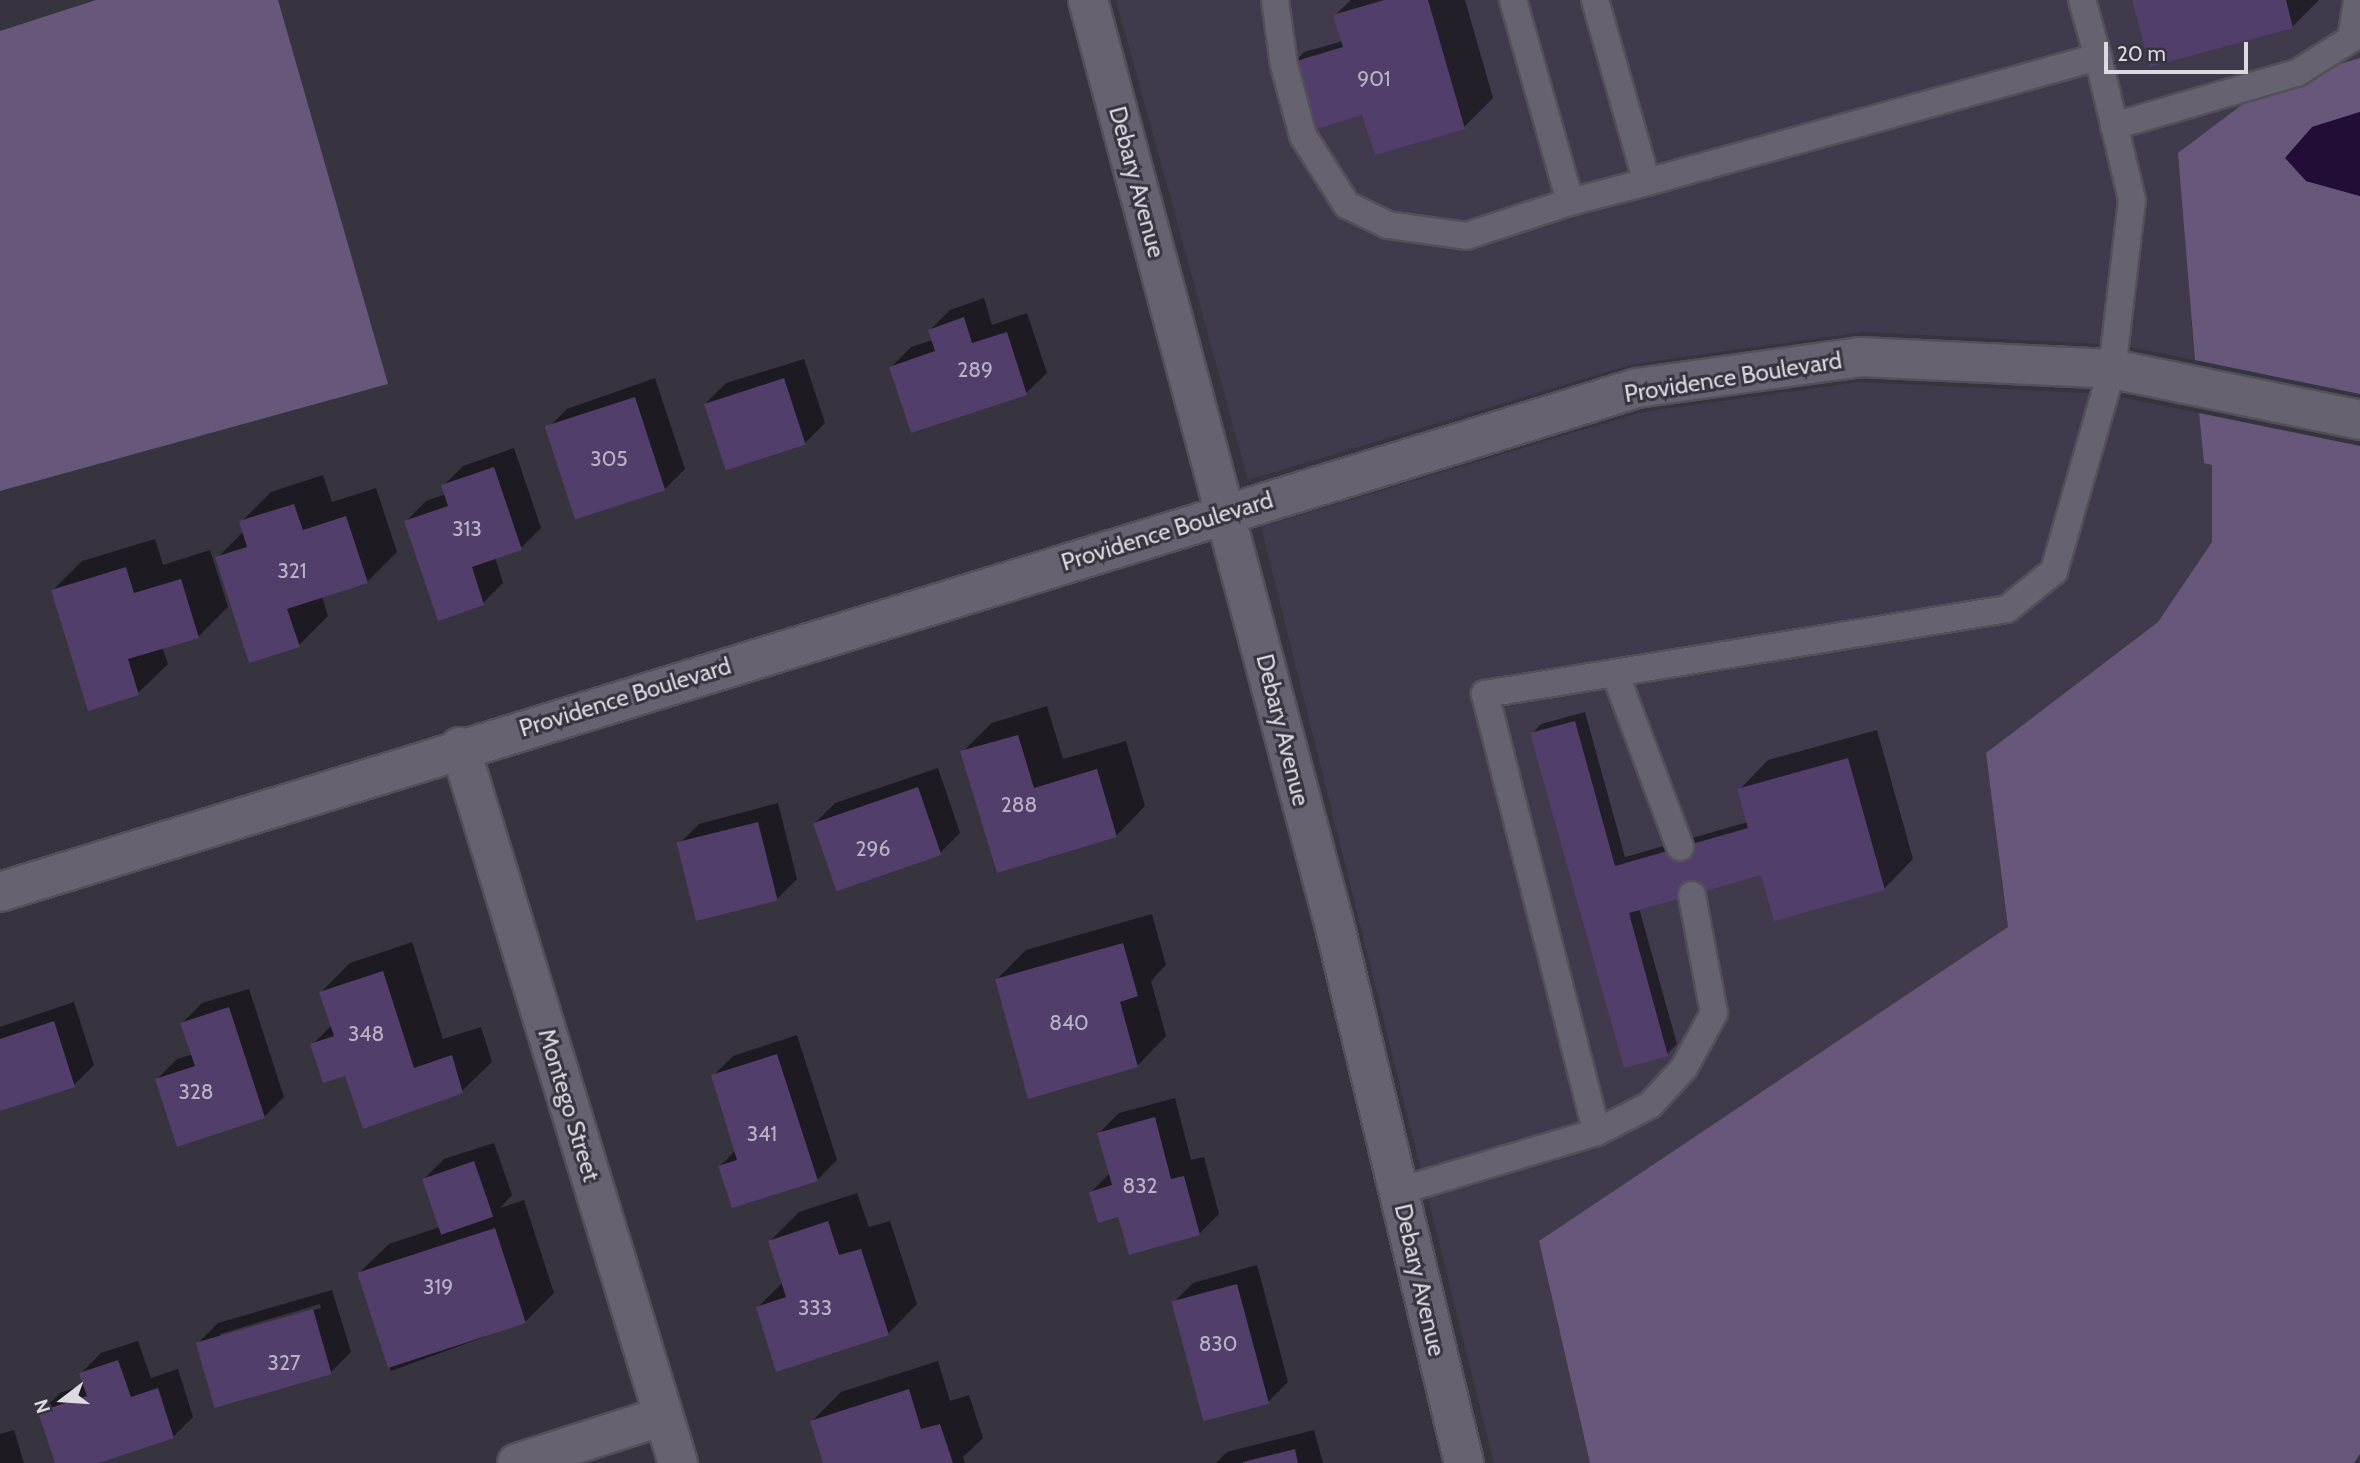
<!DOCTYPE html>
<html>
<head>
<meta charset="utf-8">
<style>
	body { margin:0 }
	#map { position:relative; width:2360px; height:1463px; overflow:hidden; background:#37333f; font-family:Cabin,sans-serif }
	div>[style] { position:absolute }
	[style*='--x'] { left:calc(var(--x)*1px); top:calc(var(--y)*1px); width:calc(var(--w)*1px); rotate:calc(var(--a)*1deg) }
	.built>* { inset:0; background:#413a4c }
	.green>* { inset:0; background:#67587b }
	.water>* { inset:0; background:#210d35 }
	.shadow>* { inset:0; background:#0007 }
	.building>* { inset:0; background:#523e6b; transform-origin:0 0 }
	.roads { filter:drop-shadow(2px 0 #544f5a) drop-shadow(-2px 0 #544f5a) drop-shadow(0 2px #544f5a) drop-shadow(0 -2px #544f5a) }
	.lane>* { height:26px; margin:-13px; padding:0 13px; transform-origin:13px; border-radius:13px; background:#67626f }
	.street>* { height:38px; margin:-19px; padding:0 19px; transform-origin:19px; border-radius:19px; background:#67626f }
	.secondary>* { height:38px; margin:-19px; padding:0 19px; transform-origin:19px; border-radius:19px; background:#67626f }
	span { translate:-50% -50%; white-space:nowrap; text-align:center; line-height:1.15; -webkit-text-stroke:6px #37333f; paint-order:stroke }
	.number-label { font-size:21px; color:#bab2c4 }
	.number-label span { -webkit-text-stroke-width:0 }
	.street-label { font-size:24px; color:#dcd9e1 }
	.north { position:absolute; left:28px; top:1365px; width:70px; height:70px; -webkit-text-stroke:5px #37333f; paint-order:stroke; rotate:253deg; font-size:19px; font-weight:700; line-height:28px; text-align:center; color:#dcd9e1 }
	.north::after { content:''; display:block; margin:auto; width:24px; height:32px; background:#dcd9e1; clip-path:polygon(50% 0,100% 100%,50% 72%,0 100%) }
	.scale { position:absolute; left:2104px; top:42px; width:144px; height:32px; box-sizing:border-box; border:4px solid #dcd9e1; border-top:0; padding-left:9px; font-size:21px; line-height:24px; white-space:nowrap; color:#dcd9e1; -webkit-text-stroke:5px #37333f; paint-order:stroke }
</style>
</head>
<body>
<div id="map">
	<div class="built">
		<i style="clip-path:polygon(1116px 0,2360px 0,2360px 58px,2267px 86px,2191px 322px,2195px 360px,2119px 345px,1863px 332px,1634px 364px,1248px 480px)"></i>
		<i style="clip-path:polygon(1859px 382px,2106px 394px,2199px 413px,2204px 463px,2212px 464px,2212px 542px,2158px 622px,1986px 753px,2008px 927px,1539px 1241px,1590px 1463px,1494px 1463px,1261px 527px,1642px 412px)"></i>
	</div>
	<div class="green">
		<i style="clip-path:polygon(96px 0,278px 0,388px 384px,0 491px,0 31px)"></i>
		<i style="clip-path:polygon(2360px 58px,2360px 112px,2312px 127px,2306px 181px,2360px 196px,2360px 394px,2195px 360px,2178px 153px,2267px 86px)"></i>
		<i style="clip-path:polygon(2199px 413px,2360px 446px,2360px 1454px,2354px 1463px,1590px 1463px,1539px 1241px,2008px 927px,1986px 753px,2158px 622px,2212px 542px,2212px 465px,2204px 463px)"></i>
	</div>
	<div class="water">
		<i style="clip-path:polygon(2360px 112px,2360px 196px,2306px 181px,2285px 158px,2312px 127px)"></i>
	</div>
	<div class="shadow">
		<i style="clip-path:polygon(1351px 0,1465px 0,1493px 98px,1464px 127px,1363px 111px,1295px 62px,1304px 52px,1343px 41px,1335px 15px)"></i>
		<i style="clip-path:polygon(2134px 0,2319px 0,2292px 27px)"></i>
		<i style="clip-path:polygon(984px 298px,992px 325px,1027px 313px,1047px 373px,1026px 393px,912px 431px,891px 367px,911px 347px,933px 340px,930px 330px,950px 310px)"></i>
		<i style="clip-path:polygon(804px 359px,825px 423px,805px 443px,706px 403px,726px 383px)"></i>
		<i style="clip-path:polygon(655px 378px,685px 469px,665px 489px,547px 429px,567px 409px)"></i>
		<i style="clip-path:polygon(514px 448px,541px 528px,521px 548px,495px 557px,503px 583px,483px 603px,439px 618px,406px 521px,426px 501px,446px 494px,443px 486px,463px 466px)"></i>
		<i style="clip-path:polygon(323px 475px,332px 502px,376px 488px,397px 552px,368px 581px,322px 596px,328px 616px,299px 645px,217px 558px,244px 531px,241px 522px,271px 492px)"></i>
		<i style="clip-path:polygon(155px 539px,163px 565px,210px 550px,228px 607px,198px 637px,162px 647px,168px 664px,138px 693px,53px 590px,82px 561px)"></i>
		<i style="clip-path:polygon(1047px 706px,1063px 759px,1126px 741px,1145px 806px,1116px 836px,962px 752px,992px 723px)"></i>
		<i style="clip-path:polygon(1585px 712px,1625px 857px,1748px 822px,1739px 790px,1768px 760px,1877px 730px,1913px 859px,1884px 889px,1762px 872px,1639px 908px,1677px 1044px,1667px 1054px,1532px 734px,1541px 724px)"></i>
		<i style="clip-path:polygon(938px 768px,960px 833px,940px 853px,815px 823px,835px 803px)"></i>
		<i style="clip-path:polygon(778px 803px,797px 879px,777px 899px,679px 844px,699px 824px)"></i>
		<i style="clip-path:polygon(1152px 914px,1166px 965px,1151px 981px,1166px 1036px,1137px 1066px,997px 979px,1026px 950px)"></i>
		<i style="clip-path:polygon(412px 942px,443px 1039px,481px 1027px,492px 1062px,462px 1091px,346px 1074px,312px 1045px,332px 1025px,321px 992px,350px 963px)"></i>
		<i style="clip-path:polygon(249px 989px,284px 1097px,264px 1117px,157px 1079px,177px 1059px,193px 1054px,182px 1023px,202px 1003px)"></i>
		<i style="clip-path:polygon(74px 1002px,94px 1065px,74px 1085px,0 1110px,0 1027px)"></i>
		<i style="clip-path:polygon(797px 1035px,837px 1160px,817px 1180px,720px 1166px,736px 1150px,713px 1076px,733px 1056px)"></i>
		<i style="clip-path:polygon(1175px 1098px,1191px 1160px,1204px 1157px,1219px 1214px,1199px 1234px,1119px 1215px,1091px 1192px,1110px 1173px,1099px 1133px,1119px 1113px)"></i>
		<i style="clip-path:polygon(494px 1143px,512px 1195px,500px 1208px,524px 1200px,554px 1293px,525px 1322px,391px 1371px,359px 1273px,389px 1244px,440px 1227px,424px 1179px,444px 1159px)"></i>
		<i style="clip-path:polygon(857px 1193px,869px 1227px,890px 1221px,917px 1304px,888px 1334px,758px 1307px,783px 1282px,770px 1241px,799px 1212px)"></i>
		<i style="clip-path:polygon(1257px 1265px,1288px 1382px,1268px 1402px,1173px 1303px,1193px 1283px)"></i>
		<i style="clip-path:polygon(evenodd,332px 1290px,351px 1352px,331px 1372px,198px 1343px,218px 1323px,332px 1290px,320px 1304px,321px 1308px,220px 1338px,220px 1334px,320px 1304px)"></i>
		<i style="clip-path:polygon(138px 1341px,151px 1378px,178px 1369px,193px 1417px,173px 1437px,94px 1463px,57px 1463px,40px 1413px,60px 1393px,85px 1384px,81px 1373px,101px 1353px)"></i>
		<i style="clip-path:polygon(938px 1361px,950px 1401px,969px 1395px,983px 1438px,963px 1457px,965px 1463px,825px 1463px,812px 1421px,841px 1392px)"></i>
		<i style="clip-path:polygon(14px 1430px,24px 1463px,0 1463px,0 1434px)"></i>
		<i style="clip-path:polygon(1314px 1430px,1323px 1463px,1216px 1463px,1227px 1452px)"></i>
	</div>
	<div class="building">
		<i style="clip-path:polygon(1384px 0,1428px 0,1465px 129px,1375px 155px,1362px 115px,1313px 130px,1293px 62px,1343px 47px,1333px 15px)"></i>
		<i style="clip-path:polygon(2132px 0,2286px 0,2293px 28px,2150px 67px)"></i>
		<i style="clip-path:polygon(964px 317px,972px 343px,1007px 332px,1027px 395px,911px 433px,889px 367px,935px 351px,928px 330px)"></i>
		<i style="left:784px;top:378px;width:70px;height:84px;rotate:72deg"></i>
		<i style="left:635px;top:397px;width:98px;height:95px;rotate:72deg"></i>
		<i style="clip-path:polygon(494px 467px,522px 550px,472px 567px,484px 605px,438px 621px,404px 521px,448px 506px,441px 485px)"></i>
		<i style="clip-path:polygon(294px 504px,303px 530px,346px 516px,368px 583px,287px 609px,300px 647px,249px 663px,215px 557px,247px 547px,239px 521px)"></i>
		<i style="clip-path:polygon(126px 567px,134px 593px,181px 579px,199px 638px,128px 659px,139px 695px,88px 711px,51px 590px)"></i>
		<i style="clip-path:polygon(1575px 721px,1615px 866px,1748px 828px,1737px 789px,1848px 758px,1885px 890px,1774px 921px,1761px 875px,1629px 913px,1668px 1056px,1624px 1068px,1530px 733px)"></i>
		<i style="clip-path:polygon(1018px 735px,1034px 788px,1097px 769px,1117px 837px,997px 873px,960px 751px)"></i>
		<i style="left:918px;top:787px;width:72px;height:111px;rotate:71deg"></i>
		<i style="left:758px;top:822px;width:81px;height:84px;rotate:76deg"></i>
		<i style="clip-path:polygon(1123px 943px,1138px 996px,1120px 1002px,1138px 1067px,1028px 1099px,995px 979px)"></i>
		<i style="clip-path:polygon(383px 971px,414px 1068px,452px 1055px,463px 1093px,363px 1129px,345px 1076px,323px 1083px,310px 1044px,334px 1036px,319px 992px)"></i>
		<i style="clip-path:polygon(229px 1007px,265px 1118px,177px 1147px,155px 1079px,195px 1066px,180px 1023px)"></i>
		<i style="clip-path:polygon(54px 1021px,75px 1087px,0 1111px,0 1039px)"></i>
		<i style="clip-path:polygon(777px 1054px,818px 1181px,732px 1208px,718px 1166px,737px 1160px,711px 1075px)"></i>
		<i style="clip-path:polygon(1155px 1117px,1171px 1179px,1184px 1176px,1200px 1235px,1129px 1255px,1118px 1217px,1098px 1223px,1089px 1192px,1112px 1185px,1097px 1133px)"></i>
		<i style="left:474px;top:1161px;width:59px;height:55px;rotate:71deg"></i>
		<i style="clip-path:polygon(828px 1221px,839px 1255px,861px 1249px,889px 1335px,776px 1372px,756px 1307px,786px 1297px,768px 1241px)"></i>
		<i style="left:495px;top:1228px;width:100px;height:145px;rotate:72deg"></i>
		<i style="left:1237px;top:1284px;width:124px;height:68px;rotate:75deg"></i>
		<i style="left:313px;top:1309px;width:68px;height:122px;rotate:74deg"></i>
		<i style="clip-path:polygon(118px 1360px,131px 1397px,158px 1388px,174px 1438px,99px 1463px,55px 1463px,38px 1412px,87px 1396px,79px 1373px)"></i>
		<i style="clip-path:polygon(909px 1389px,921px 1429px,940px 1424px,953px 1463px,823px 1463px,810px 1421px)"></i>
		<i style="clip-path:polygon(1295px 1449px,1298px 1463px,1243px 1463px,1243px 1462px)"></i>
	</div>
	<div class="roads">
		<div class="lane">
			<i style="--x:1275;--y:0;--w:66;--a:82.1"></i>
			<i style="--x:1284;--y:65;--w:73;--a:75"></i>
			<i style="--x:1303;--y:136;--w:82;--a:57.5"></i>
			<i style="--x:1347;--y:205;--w:46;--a:26"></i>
			<i style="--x:1388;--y:225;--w:79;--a:8"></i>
			<i style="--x:1466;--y:236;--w:109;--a:-18.1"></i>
			<i style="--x:1513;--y:0;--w:210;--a:74.2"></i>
			<i style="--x:1570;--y:202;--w:80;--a:-14.6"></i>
			<i style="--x:1595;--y:0;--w:189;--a:74.1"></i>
			<i style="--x:1647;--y:182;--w:468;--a:-15.5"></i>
			<i style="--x:2098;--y:57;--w:147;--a:76.6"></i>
			<i style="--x:2132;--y:200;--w:170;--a:96.7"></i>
			<i style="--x:2112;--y:369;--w:210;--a:106"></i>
			<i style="--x:2054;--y:571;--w:60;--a:141"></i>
			<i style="--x:2007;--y:609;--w:529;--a:170.75"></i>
			<i style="--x:1485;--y:694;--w:452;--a:75.7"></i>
			<i style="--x:2082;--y:0;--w:59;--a:74.3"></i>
			<i style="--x:2114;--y:126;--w:191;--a:-16.2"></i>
			<i style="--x:2297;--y:73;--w:64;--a:-32.2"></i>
			<i style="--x:2351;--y:39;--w:39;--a:-81"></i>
			<i style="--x:1615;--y:673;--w:186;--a:69.5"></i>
			<i style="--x:1399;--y:1191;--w:207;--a:-16.6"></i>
			<i style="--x:1597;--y:1132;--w:59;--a:-27"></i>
			<i style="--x:1650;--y:1105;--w:50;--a:-47.4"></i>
			<i style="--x:1684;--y:1068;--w:63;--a:-61.4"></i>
			<i style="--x:1714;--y:1013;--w:120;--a:-100.6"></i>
		</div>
		<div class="street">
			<i style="--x:460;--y:747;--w:748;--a:73.07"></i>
			<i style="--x:517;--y:1463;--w:153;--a:-17.8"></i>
		</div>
		<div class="secondary">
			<i style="--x:1088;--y:0;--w:955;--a:75.08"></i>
			<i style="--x:1334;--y:923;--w:555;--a:76.46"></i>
			<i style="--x:0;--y:892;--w:1713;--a:-17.11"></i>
			<i style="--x:1637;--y:388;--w:225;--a:-7.9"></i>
			<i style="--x:1860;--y:357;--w:252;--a:2.7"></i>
			<i style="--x:2112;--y:369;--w:253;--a:11.6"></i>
		</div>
	</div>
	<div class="number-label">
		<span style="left:1374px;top:79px">901</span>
		<span style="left:975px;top:370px">289</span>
		<span style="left:609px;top:459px">305</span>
		<span style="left:467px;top:529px">313</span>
		<span style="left:292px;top:571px">321</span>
		<span style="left:1019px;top:805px">288</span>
		<span style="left:873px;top:849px">296</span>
		<span style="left:1069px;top:1023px">840</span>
		<span style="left:366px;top:1034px">348</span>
		<span style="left:196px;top:1092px">328</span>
		<span style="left:762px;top:1134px">341</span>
		<span style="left:1140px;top:1186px">832</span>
		<span style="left:438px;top:1287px">319</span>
		<span style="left:815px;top:1308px">333</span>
		<span style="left:1218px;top:1344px">830</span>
		<span style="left:284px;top:1363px">327</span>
	</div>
	<div class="street-label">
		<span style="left:1137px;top:182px;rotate:75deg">Debary Avenue</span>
		<span style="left:1733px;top:377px;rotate:-9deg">Providence Boulevard</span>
		<span style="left:1167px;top:531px;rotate:-17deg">Providence Boulevard</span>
		<span style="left:625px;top:697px;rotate:-17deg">Providence Boulevard</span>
		<span style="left:1283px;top:730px;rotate:76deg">Debary Avenue</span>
		<span style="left:569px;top:1105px;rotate:73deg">Montego Street</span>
		<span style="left:1420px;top:1280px;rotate:77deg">Debary Avenue</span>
	</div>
	<div class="north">N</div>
	<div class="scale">20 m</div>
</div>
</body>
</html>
